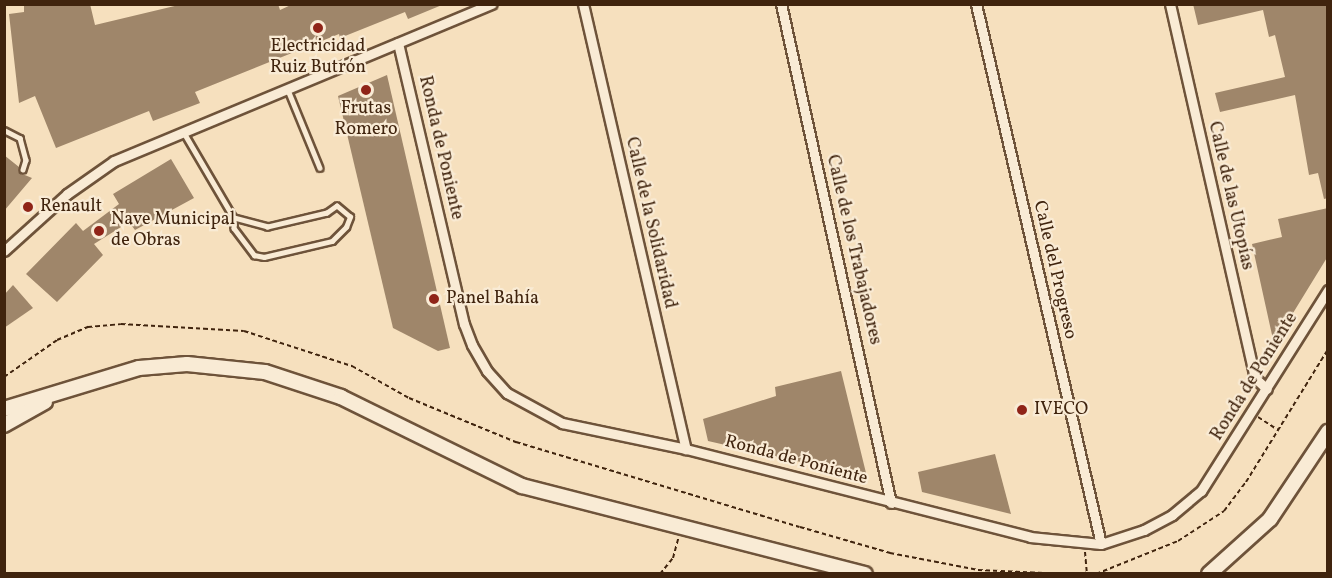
<!DOCTYPE html>
<html>
<head>
<meta charset="utf-8">
<style>
	body { margin:0 }
	#map { position:relative; width:1332px; height:578px; overflow:hidden; background:#f6e0be; font-family:Vollkorn,serif }
	div>[style] { position:absolute }
	[style*='--x'] { left:calc(var(--x)*1px); top:calc(var(--y)*1px); width:calc(var(--w)*1px); rotate:calc(var(--a)*1deg) }
	.building>* { inset:0; background:#9f866a }
	.path>* { height:2px; margin-top:-1px; transform-origin:0; background:repeating-linear-gradient(90deg,#40240e 0 4.5px,transparent 0 7.5px) }
	.roads { filter:drop-shadow(2px 0 #6e533a) drop-shadow(-2px 0 #6e533a) drop-shadow(0 2px #6e533a) drop-shadow(0 -2px #6e533a) }
	.lane>* { height:4.5px; margin:-2.25px; padding:0 2.25px; transform-origin:2.25px; border-radius:2.25px; background:#f9ebd5 }
	.street>* { height:9px; margin:-4.5px; padding:0 4.5px; transform-origin:4.5px; border-radius:4.5px; background:#f9ebd5 }
	.secondary>* { height:14px; margin:-7px; padding:0 7px; transform-origin:7px; border-radius:7px; background:#f9ebd5 }
	.dots>* { width:16px; height:16px; translate:-50% -50%; box-sizing:border-box; border:3px solid #f9ebd5; border-radius:50% }
	span { translate:-50% -50%; white-space:nowrap; text-align:center; line-height:1.15; -webkit-text-stroke:4.5px #f9ebd5; paint-order:stroke }
	.poi-label { font-size:18px; color:#40240e }
	.left { translate:0 -50%; text-align:left }
	.street-label { font-size:18px; color:#40240e }
	.frame { position:absolute; inset:0; border:6px solid #40240e; pointer-events:none }
</style>
</head>
<body>
<div id="map">
	<div class="building">
		<i style="clip-path:polygon(24px 4px,90px 4px,95px 25px,183px 4px,278px 4px,280px 10px,293px 4px,442px 5px,408px 19px,405px 12px,340px 38px,339px 34px,195px 92px,200px 103px,153px 121px,149px 111px,56px 148px,35px 96px,19px 103px,9px 14px,24px 12px)"></i>
		<i style="clip-path:polygon(1193px 4px,1328px 4px,1328px 198px,1324px 199px,1318px 173px,1309px 175px,1295px 95px,1220px 112px,1215px 93px,1285px 77px,1275px 35px,1269px 37px,1263px 10px,1198px 25px)"></i>
		<i style="clip-path:polygon(387px 75px,450px 348px,438px 351px,393px 328px,338px 96px)"></i>
		<i style="clip-path:polygon(4px 155px,19px 167px,20px 173px,32px 178px,4px 211px)"></i>
		<i style="clip-path:polygon(171px 159px,194px 198px,135px 230px,129px 222px,94px 244px,103px 255px,57px 302px,26px 274px,76px 223px,83px 231px,119px 204px,113px 194px)"></i>
		<i style="clip-path:polygon(1328px 208px,1328px 256px,1274px 344px,1252px 244px,1282px 237px,1278px 219px)"></i>
		<i style="clip-path:polygon(13px 285px,33px 308px,4px 328px,4px 295px)"></i>
		<i style="clip-path:polygon(841px 371px,867px 477px,708px 441px,703px 419px,776px 396px,775px 387px)"></i>
		<i style="clip-path:polygon(995px 454px,1011px 514px,922px 492px,918px 472px)"></i>
	</div>
	<div class="path">
		<i style="--x:4;--y:377;--w:65;--a:-34.9"></i>
		<i style="--x:57;--y:340;--w:34;--a:-23"></i>
		<i style="--x:88;--y:327;--w:33;--a:-5"></i>
		<i style="--x:121;--y:324;--w:123;--a:3.3"></i>
		<i style="--x:244;--y:331;--w:114;--a:18"></i>
		<i style="--x:352;--y:366;--w:65;--a:29.3"></i>
		<i style="--x:409;--y:398;--w:116;--a:22.4"></i>
		<i style="--x:516;--y:442;--w:296;--a:16.7"></i>
		<i style="--x:800;--y:527;--w:94;--a:16.1"></i>
		<i style="--x:890;--y:553;--w:90;--a:10.9"></i>
		<i style="--x:978;--y:570;--w:89;--a:2.6"></i>
		<i style="--x:1258;--y:417;--w:24;--a:33"></i>
		<i style="--x:1085;--y:552;--w:22;--a:85"></i>
		<i style="--x:660;--y:574;--w:21;--a:-51"></i>
		<i style="--x:673;--y:558;--w:20;--a:-75"></i>
		<i style="--x:1096;--y:574;--w:88;--a:-21.9"></i>
		<i style="--x:1178;--y:541;--w:55;--a:-33.1"></i>
		<i style="--x:1224;--y:511;--w:36;--a:-53"></i>
		<i style="--x:1246;--y:482;--w:156;--a:-58.3"></i>
	</div>
	<div class="roads">
		<div class="lane">
			<i style="--x:288;--y:90;--w:84;--a:67.7"></i>
			<i style="--x:4;--y:130;--w:18;--a:27"></i>
			<i style="--x:20;--y:138;--w:23;--a:75"></i>
			<i style="--x:26;--y:160;--w:10;--a:107"></i>
			<i style="--x:183;--y:131;--w:101;--a:59.6"></i>
			<i style="--x:234;--y:218;--w:10;--a:90"></i>
			<i style="--x:234;--y:228;--w:34;--a:53"></i>
			<i style="--x:254;--y:255;--w:10;--a:11"></i>
			<i style="--x:264;--y:257;--w:70;--a:-13.2"></i>
			<i style="--x:332;--y:241;--w:20;--a:-45"></i>
			<i style="--x:346;--y:227;--w:11;--a:-68"></i>
			<i style="--x:350;--y:217;--w:17;--a:-140"></i>
			<i style="--x:337;--y:206;--w:12;--a:145"></i>
			<i style="--x:327;--y:213;--w:61;--a:166.7"></i>
			<i style="--x:268;--y:227;--w:35;--a:-165"></i>
		</div>
		<div class="street">
			<i style="--x:583;--y:4;--w:457;--a:77"></i>
			<i style="--x:781;--y:4;--w:511;--a:77.57"></i>
			<i style="--x:976;--y:4;--w:554;--a:76.97"></i>
			<i style="--x:1170;--y:4;--w:384;--a:77.2"></i>
			<i style="--x:1255;--y:378;--w:16;--a:43"></i>
			<i style="--x:398;--y:43;--w:289;--a:76.8"></i>
			<i style="--x:464;--y:324;--w:22;--a:69"></i>
			<i style="--x:472;--y:345;--w:30;--a:60"></i>
			<i style="--x:487;--y:371;--w:30;--a:48"></i>
			<i style="--x:507;--y:393;--w:63;--a:28.6"></i>
			<i style="--x:562;--y:423;--w:127;--a:11.8"></i>
			<i style="--x:686;--y:449;--w:355;--a:14.3"></i>
			<i style="--x:1030;--y:537;--w:71;--a:5.6"></i>
			<i style="--x:1101;--y:544;--w:45;--a:-18"></i>
			<i style="--x:1144;--y:530;--w:32;--a:-28"></i>
			<i style="--x:1172;--y:515;--w:38;--a:-40"></i>
			<i style="--x:1201;--y:491;--w:238;--a:-57.7"></i>
			<i style="--x:4;--y:251;--w:85;--a:-42.1"></i>
			<i style="--x:67;--y:194;--w:57;--a:-35.1"></i>
			<i style="--x:114;--y:161;--w:409;--a:-22.6"></i>
		</div>
		<div class="secondary">
			<i style="--x:4;--y:409;--w:141;--a:-16.9"></i>
			<i style="--x:139;--y:368;--w:48;--a:-4.8"></i>
			<i style="--x:187;--y:364;--w:78;--a:5.9"></i>
			<i style="--x:265;--y:372;--w:80;--a:18.2"></i>
			<i style="--x:341;--y:397;--w:202;--a:26.2"></i>
			<i style="--x:522;--y:486;--w:354;--a:14.4"></i>
			<i style="--x:4;--y:425;--w:47;--a:-29.3"></i>
			<i style="--x:1209;--y:574;--w:82;--a:-42"></i>
			<i style="--x:1270;--y:519;--w:105;--a:-56.3"></i>
		</div>
	</div>
	<div class="dots">
		<i style="left:318px;top:28px;background:#8f2418"></i>
		<i style="left:366px;top:90px;background:#8f2418"></i>
		<i style="left:28px;top:207px;background:#8f2418"></i>
		<i style="left:99px;top:231px;background:#8f2418"></i>
		<i style="left:434px;top:299px;background:#8f2418"></i>
		<i style="left:1022px;top:410px;background:#8f2418"></i>
	</div>
	<div class="poi-label">
		<span style="left:318px;top:58px">Electricidad<br>Ruiz Butrón</span>
		<span style="left:366px;top:120px">Frutas<br>Romero</span>
		<span class="left" style="left:40px;top:207px">Renault</span>
		<span class="left" style="left:111px;top:231px">Nave Municipal<br>de Obras</span>
		<span class="left" style="left:446px;top:299px">Panel Bahía</span>
		<span class="left" style="left:1034px;top:410px">IVECO</span>
	</div>
	<div class="street-label">
		<span style="left:440px;top:148px;rotate:77deg">Ronda de Poniente</span>
		<span style="left:1230px;top:196px;rotate:77deg">Calle de las Utopías</span>
		<span style="left:650px;top:223px;rotate:77deg">Calle de la Solidaridad</span>
		<span style="left:853px;top:250px;rotate:77deg">Calle de los Trabajadores</span>
		<span style="left:1054px;top:270px;rotate:77deg">Calle del Progreso</span>
		<span style="left:1255px;top:377px;rotate:-58deg">Ronda de Poniente</span>
		<span style="left:796px;top:461px;rotate:15deg">Ronda de Poniente</span>
	</div>
	<div class="frame"></div>
</div>
</body>
</html>
